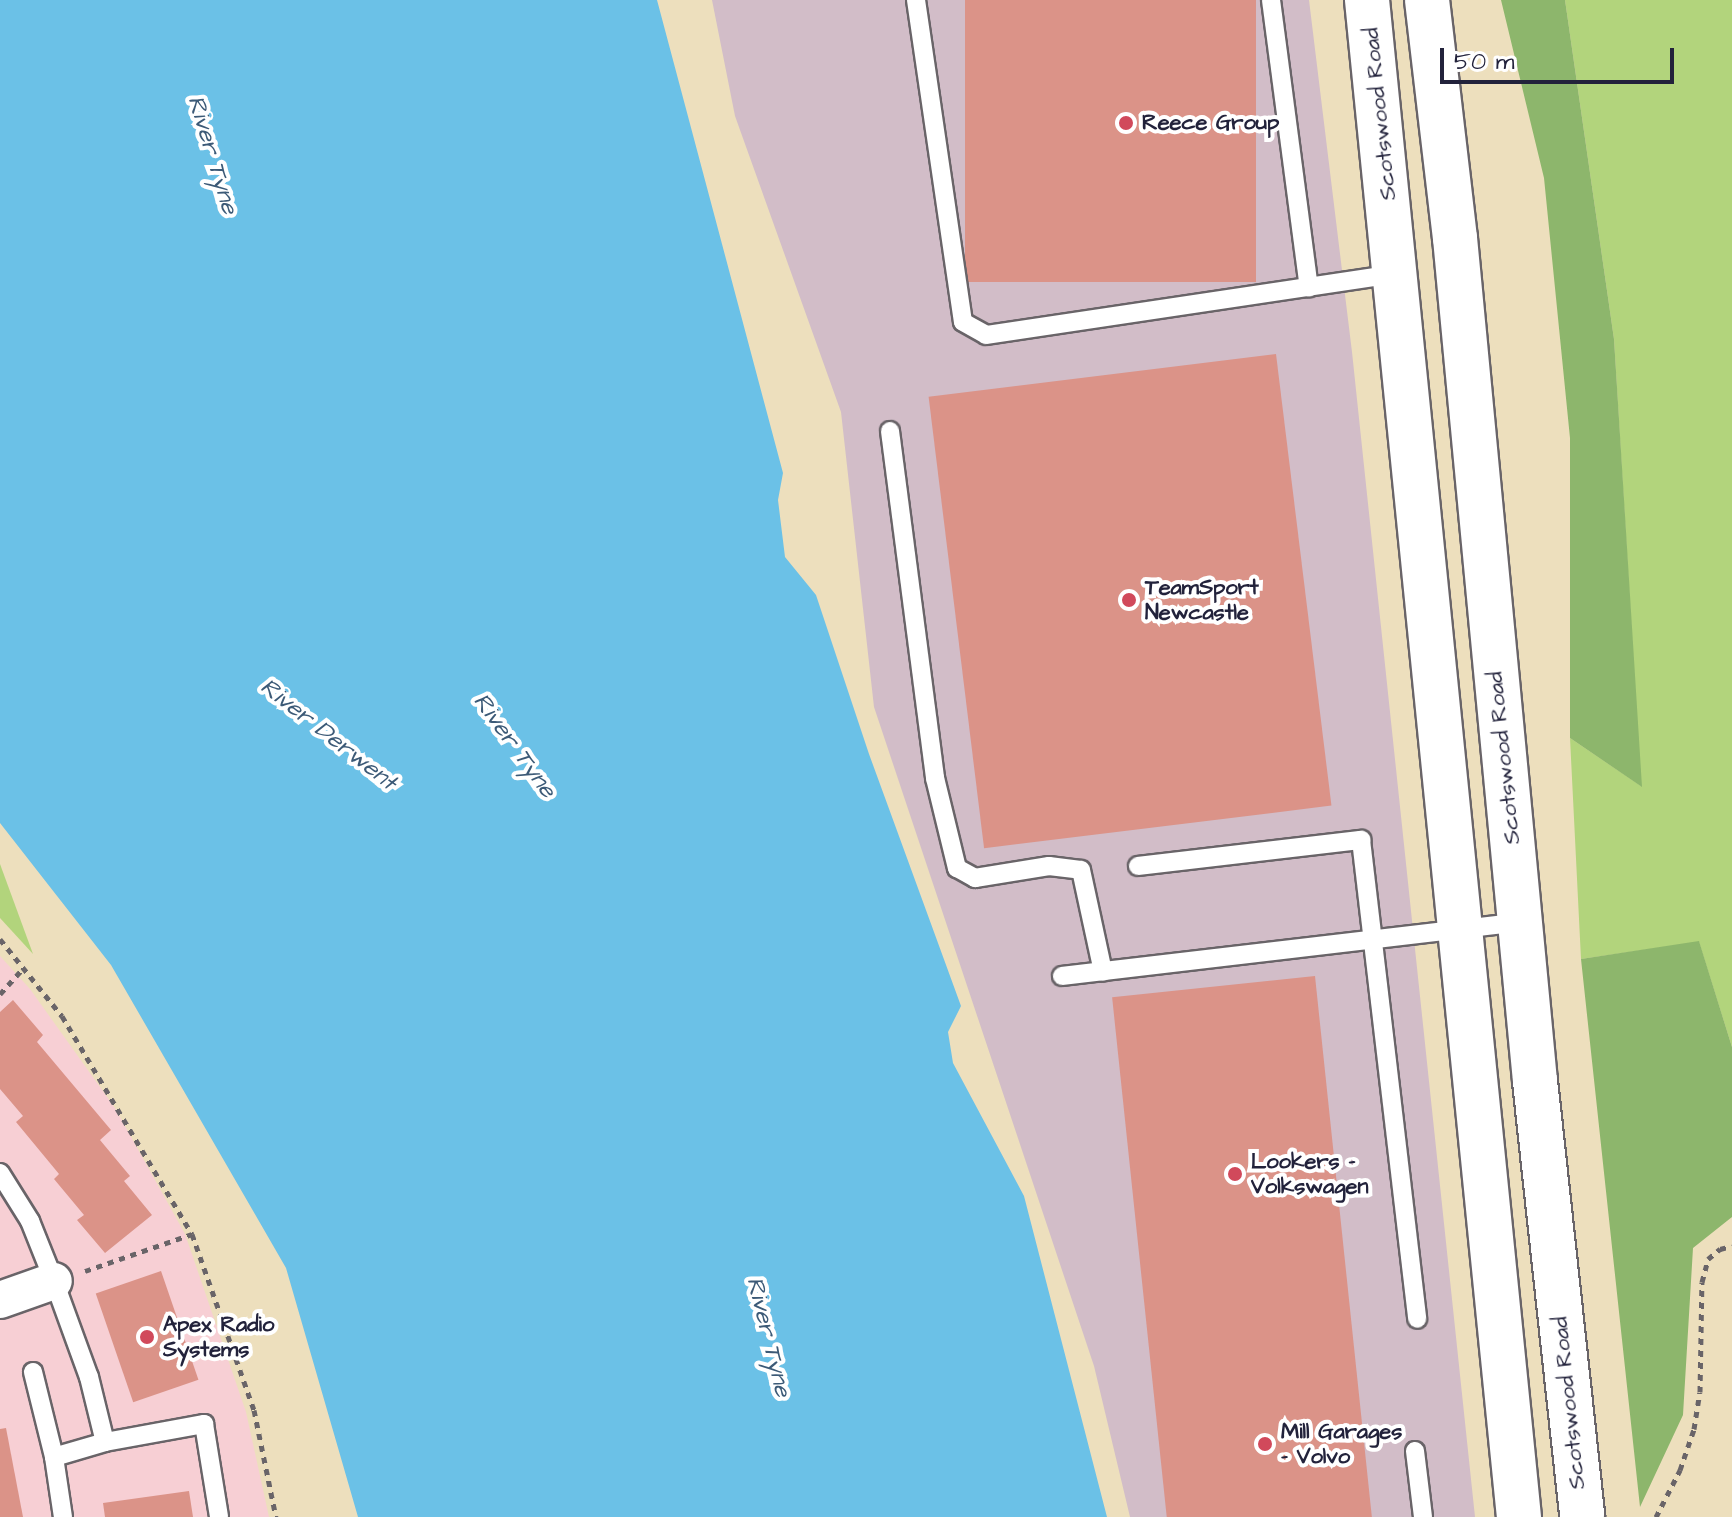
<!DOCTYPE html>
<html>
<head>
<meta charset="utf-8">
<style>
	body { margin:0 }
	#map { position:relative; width:1732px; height:1517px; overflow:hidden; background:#eddfbd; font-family:"Architects Daughter",sans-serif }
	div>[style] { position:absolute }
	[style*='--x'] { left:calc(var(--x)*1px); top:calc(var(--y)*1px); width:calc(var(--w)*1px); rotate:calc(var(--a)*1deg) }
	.built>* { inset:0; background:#f7cfd4 }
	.industrial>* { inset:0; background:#d2bdc8 }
	.green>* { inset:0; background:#b2d47c }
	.forest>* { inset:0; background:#8db66c }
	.water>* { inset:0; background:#6bc1e7 }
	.building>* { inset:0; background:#db9388; transform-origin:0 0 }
	.path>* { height:5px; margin-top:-2.5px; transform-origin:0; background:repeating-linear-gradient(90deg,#696468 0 6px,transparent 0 12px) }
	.roads { filter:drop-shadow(2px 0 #696468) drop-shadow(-2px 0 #696468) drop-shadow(0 2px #696468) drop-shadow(0 -2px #696468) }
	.service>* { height:18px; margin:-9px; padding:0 9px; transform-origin:9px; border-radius:9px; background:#fff }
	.minor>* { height:36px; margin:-18px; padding:0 18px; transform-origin:18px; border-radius:18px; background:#fff }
	.primary>* { height:44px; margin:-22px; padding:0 22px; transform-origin:22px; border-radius:22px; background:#fff }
	.dots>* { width:22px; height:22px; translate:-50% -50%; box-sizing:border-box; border:4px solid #fff; border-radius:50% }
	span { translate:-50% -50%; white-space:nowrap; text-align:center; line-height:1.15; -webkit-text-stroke:8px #fff; paint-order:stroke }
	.street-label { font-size:22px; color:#22223b }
	.poi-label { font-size:22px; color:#22223b; font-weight:700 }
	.left { translate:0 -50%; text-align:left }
	.water-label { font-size:24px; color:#3c5a77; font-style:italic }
	.scale { position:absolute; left:1440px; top:48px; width:234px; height:36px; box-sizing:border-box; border:4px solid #22223b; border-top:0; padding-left:10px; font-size:24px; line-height:28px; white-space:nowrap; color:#22223b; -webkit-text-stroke:6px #fff; paint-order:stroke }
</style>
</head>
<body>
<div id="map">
	<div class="built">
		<i style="clip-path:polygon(0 956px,30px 989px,115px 1108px,185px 1234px,246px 1412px,269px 1517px,0 1517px)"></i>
	</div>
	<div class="industrial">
		<i style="clip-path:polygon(712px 0,1309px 0,1352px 352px,1475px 1517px,1130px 1517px,1094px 1366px,874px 707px,841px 412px,735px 116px)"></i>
	</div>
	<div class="green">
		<i style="clip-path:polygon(1565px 0,1732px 0,1732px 1047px,1699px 942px,1581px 959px,1570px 738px,1641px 786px,1614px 339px)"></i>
		<i style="clip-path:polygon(0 864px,33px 954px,0 918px)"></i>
	</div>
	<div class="forest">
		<i style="clip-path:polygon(1501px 0,1565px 0,1614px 339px,1642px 787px,1570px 738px,1570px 438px,1544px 178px)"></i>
		<i style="clip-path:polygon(1699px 941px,1732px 1047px,1732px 1217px,1693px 1248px,1683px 1415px,1640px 1507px,1581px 959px)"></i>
	</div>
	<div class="water">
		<i style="clip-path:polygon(0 0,657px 0,783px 473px,778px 500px,785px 557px,816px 595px,869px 754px,961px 1006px,948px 1032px,953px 1063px,1024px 1196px,1107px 1517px,358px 1517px,286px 1268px,111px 965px,0 823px)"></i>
	</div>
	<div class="building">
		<i style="left:965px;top:0;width:291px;height:282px"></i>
		<i style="left:1276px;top:354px;width:455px;height:350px;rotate:83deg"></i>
		<i style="left:1315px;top:976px;width:544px;height:204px;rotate:84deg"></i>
		<i style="clip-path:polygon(13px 1000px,43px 1035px,37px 1042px,111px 1130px,100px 1140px,130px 1176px,124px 1181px,152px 1215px,105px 1253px,77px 1220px,84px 1215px,54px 1179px,59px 1174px,16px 1122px,23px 1116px,0 1089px,0 1012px)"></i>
		<i style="left:161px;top:1271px;width:115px;height:69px;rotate:71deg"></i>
		<i style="clip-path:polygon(6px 1428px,23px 1517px,0 1517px,0 1429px)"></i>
		<i style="clip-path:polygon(189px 1491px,193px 1517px,105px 1517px,103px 1503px)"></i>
	</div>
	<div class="path">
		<i style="--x:0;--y:939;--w:99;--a:51.2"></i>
		<i style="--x:62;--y:1016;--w:254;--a:59.2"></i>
		<i style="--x:192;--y:1234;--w:187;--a:70.6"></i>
		<i style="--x:254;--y:1410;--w:109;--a:78.4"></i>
		<i style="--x:0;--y:994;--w:36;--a:-48"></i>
		<i style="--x:85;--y:1271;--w:113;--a:-19.1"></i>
		<i style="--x:1656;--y:1517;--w:53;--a:-62.9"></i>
		<i style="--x:1680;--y:1470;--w:43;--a:-71.1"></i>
		<i style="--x:1694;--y:1429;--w:37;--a:-81"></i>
		<i style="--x:1700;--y:1392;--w:110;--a:-89"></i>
		<i style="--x:1702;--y:1282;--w:24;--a:-75"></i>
		<i style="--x:1708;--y:1259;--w:16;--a:-40"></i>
		<i style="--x:1720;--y:1249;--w:12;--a:-14"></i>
	</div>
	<div class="roads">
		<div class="service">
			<i style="--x:916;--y:0;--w:325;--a:81.7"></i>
			<i style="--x:963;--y:322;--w:26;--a:29"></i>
			<i style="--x:986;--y:335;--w:415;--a:-8.5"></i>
			<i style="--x:1271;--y:0;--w:290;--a:82.5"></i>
			<i style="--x:890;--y:431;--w:350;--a:82.6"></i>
			<i style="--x:935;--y:778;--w:93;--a:76.3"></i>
			<i style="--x:957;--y:868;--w:21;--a:29"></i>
			<i style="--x:975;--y:878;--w:75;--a:-9.2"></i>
			<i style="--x:1049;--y:866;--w:32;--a:7"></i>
			<i style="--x:1081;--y:870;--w:104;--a:77.8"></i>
			<i style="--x:1138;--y:866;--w:225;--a:-6.7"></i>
			<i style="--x:1361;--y:840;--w:482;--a:83.3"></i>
			<i style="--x:1062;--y:976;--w:461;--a:-6.7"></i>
			<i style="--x:0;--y:1173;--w:57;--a:58"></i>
			<i style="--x:30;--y:1221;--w:65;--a:68.2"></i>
			<i style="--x:54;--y:1281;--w:102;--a:70"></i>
			<i style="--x:89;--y:1377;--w:67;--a:76.2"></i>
			<i style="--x:105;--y:1442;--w:101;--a:-10.3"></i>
			<i style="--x:204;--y:1424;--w:94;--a:80.8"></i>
			<i style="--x:33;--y:1372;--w:88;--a:76.1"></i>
			<i style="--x:54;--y:1457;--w:61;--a:81.5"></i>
			<i style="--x:1415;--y:1451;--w:66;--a:83.1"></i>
			<i style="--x:54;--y:1457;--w:53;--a:-16.4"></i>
		</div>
		<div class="minor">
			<i style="--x:0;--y:1300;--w:57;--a:-19.4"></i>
		</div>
		<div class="primary">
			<i style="--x:1367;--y:0;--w:1525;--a:84.28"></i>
			<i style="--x:1427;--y:0;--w:240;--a:83.3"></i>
			<i style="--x:1455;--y:238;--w:847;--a:84.58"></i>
			<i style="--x:1535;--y:1081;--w:439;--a:83.8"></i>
		</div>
	</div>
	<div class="dots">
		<i style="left:1126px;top:123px;background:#d1495b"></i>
		<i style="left:1129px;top:600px;background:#d1495b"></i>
		<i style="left:1235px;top:1174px;background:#d1495b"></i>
		<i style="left:147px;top:1337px;background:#d1495b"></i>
		<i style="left:1265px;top:1444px;background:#d1495b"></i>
	</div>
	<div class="street-label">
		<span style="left:1380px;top:114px;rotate:-96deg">Scotswood Road</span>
		<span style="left:1504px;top:758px;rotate:-96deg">Scotswood Road</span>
		<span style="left:1569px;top:1403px;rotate:-96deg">Scotswood Road</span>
	</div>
	<div class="poi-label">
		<span class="left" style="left:1142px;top:123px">Reece Group</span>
		<span class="left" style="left:1145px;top:600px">TeamSport<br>Newcastle</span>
		<span class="left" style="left:1251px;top:1174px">Lookers -<br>Volkswagen</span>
		<span class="left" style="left:163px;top:1337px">Apex Radio<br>Systems</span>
		<span class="left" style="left:1281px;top:1444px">Mill Garages<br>- Volvo</span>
	</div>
	<div class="water-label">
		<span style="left:212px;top:155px;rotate:73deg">River Tyne</span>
		<span style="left:328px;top:735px;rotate:38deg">River Derwent</span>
		<span style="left:514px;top:746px;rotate:54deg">River Tyne</span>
		<span style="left:768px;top:1337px;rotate:76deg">River Tyne</span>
	</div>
	<div class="scale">50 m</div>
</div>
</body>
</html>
